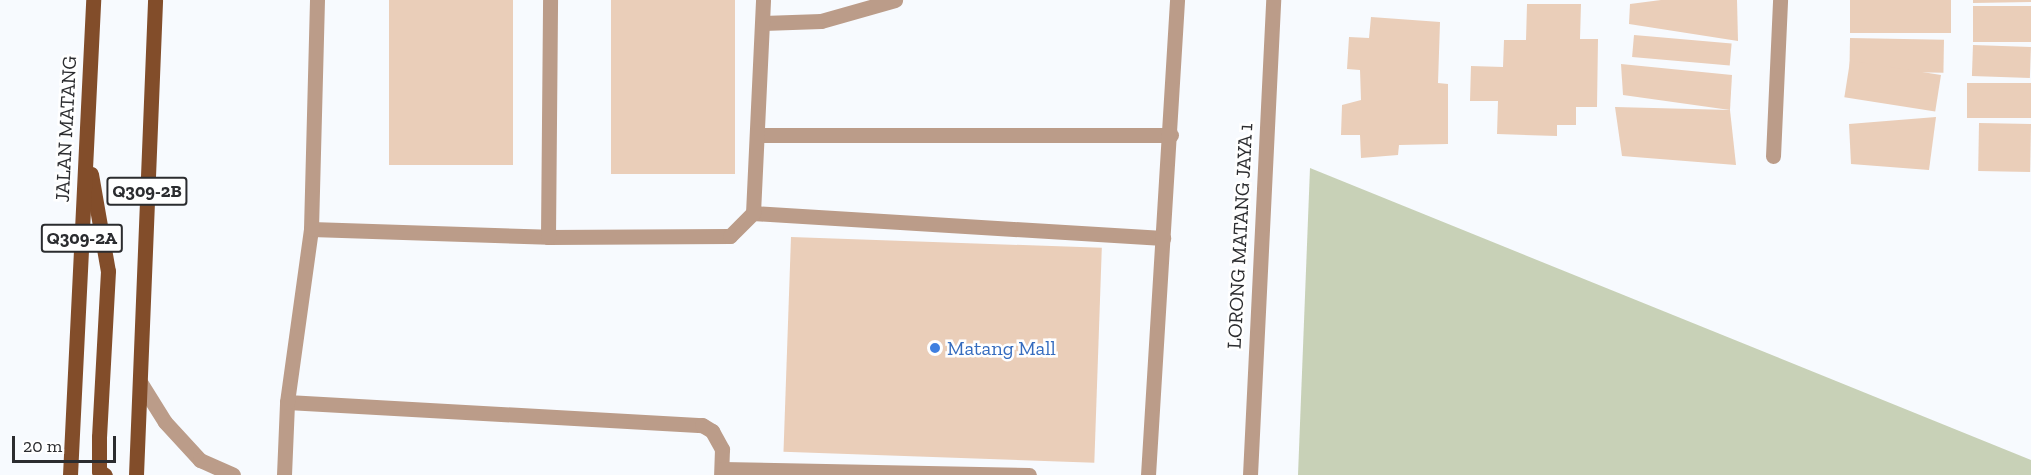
<!DOCTYPE html>
<html>
<head>
<meta charset="utf-8">
<style>
	body { margin:0 }
	#map { position:relative; width:2031px; height:475px; overflow:hidden; background:#f7fafe; font-family:"Zilla Slab",serif }
	div>[style] { position:absolute }
	[style*='--x'] { left:calc(var(--x)*1px); top:calc(var(--y)*1px); width:calc(var(--w)*1px); rotate:calc(var(--a)*1deg) }
	.green>* { inset:0; background:#c8d1b7 }
	.building>* { inset:0; background:#eaceb9; transform-origin:0 0 }
	.service>* { height:15px; margin:-7.5px; padding:0 7.5px; transform-origin:7.5px; border-radius:7.5px; background:#bb9c89 }
	.minor>* { height:15px; margin:-7.5px; padding:0 7.5px; transform-origin:7.5px; border-radius:7.5px; background:#bb9c89 }
	.primary>* { height:15px; margin:-7.5px; padding:0 7.5px; transform-origin:7.5px; border-radius:7.5px; background:#824d2a }
	.dots>* { width:16px; height:16px; translate:-50% -50%; box-sizing:border-box; border:3px solid #fff; border-radius:50% }
	span { translate:-50% -50%; white-space:nowrap; text-align:center; line-height:1.15; -webkit-text-stroke:5px #fff; paint-order:stroke }
	.shield-label span { padding:2px 4px; background:#fff; border:2px solid; border-radius:4px; -webkit-text-stroke-width:0 }
	.shield-label { font-size:18px; color:#2b2c2f; font-weight:700 }
	.street-label { font-size:20px; color:#2b2c2f }
	.shop-label { font-size:20px; color:#366cbe }
	.left { translate:0 -50%; text-align:left }
	.scale { position:absolute; left:12px; top:436px; width:104px; height:27px; box-sizing:border-box; border:3px solid #2b2c2f; border-top:0; padding-left:8px; font-size:18px; line-height:21px; white-space:nowrap; color:#2b2c2f; -webkit-text-stroke:4px #fff; paint-order:stroke }
</style>
</head>
<body>
<div id="map">
	<div class="green">
		<i style="clip-path:polygon(1310px 168px,2031px 460px,2031px 475px,1298px 475px)"></i>
	</div>
	<div class="building">
		<i style="left:389px;top:0;width:124px;height:165px"></i>
		<i style="left:611px;top:0;width:124px;height:174px"></i>
		<i style="clip-path:polygon(1661px 0,1737px 0,1738px 41px,1629px 24px,1630px 4px)"></i>
		<i style="left:1850px;top:0;width:101px;height:33px"></i>
		<i style="clip-path:polygon(1973px 0,2031px 0,2031px 2px,1973px 3px)"></i>
		<i style="clip-path:polygon(1527px 4px,1581px 4px,1580px 39px,1598px 39px,1597px 107px,1576px 107px,1576px 125px,1557px 125px,1557px 136px,1497px 134px,1498px 101px,1470px 101px,1471px 66px,1503px 67px,1504px 40px,1526px 40px)"></i>
		<i style="left:1973px;top:6px;width:58px;height:36px"></i>
		<i style="clip-path:polygon(1371px 17px,1440px 22px,1438px 83px,1448px 84px,1448px 144px,1399px 145px,1398px 155px,1361px 158px,1360px 135px,1341px 135px,1342px 105px,1361px 100px,1360px 70px,1347px 69px,1349px 37px,1369px 38px)"></i>
		<i style="left:1634px;top:35px;width:98px;height:22px;rotate:5deg"></i>
		<i style="left:1850px;top:38px;width:94px;height:33px;rotate:1deg"></i>
		<i style="left:1973px;top:45px;width:58px;height:31px;rotate:2deg"></i>
		<i style="clip-path:polygon(1621px 64px,1732px 75px,1730px 110px,1623px 95px)"></i>
		<i style="left:1941px;top:75px;width:37px;height:92px;rotate:99deg"></i>
		<i style="left:1967px;top:83px;width:64px;height:35px"></i>
		<i style="clip-path:polygon(1615px 107px,1730px 110px,1736px 165px,1622px 156px)"></i>
		<i style="clip-path:polygon(1936px 117px,1929px 170px,1851px 164px,1849px 124px)"></i>
		<i style="left:1979px;top:123px;width:52px;height:48px;rotate:1deg"></i>
		<i style="left:791px;top:237px;width:311px;height:215px;rotate:2deg"></i>
	</div>
	<div class="service">
		<i style="--x:763;--y:23;--w:58;--a:-2"></i>
		<i style="--x:821;--y:21;--w:77;--a:-15.8"></i>
		<i style="--x:758;--y:135;--w:413;--a:0"></i>
		<i style="--x:753;--y:213;--w:411;--a:3.5"></i>
		<i style="--x:311;--y:229;--w:237;--a:1.9"></i>
		<i style="--x:548;--y:237;--w:182;--a:-0.3"></i>
		<i style="--x:730;--y:236;--w:33;--a:-45"></i>
		<i style="--x:753;--y:213;--w:213;--a:-87.3"></i>
		<i style="--x:548;--y:237;--w:237;--a:-89.5"></i>
		<i style="--x:140;--y:382;--w:47;--a:58"></i>
		<i style="--x:165;--y:422;--w:52;--a:47.4"></i>
		<i style="--x:200;--y:460;--w:36;--a:24"></i>
		<i style="--x:287;--y:402;--w:416;--a:3.2"></i>
		<i style="--x:702;--y:425;--w:12;--a:31"></i>
		<i style="--x:712;--y:431;--w:21;--a:61"></i>
		<i style="--x:722;--y:449;--w:26;--a:92"></i>
		<i style="--x:722;--y:469;--w:307;--a:1.1"></i>
		<i style="--x:284;--y:475;--w:73;--a:-87.6"></i>
		<i style="--x:287;--y:402;--w:175;--a:-82.1"></i>
		<i style="--x:311;--y:229;--w:229;--a:-88.5"></i>
		<i style="--x:1148;--y:475;--w:476;--a:-86.5"></i>
	</div>
	<div class="minor">
		<i style="--x:1773;--y:156;--w:156;--a:-87.4"></i>
		<i style="--x:1250;--y:475;--w:476;--a:-87.2"></i>
	</div>
	<div class="primary">
		<i style="--x:91;--y:174;--w:98;--a:80.1"></i>
		<i style="--x:108;--y:271;--w:166;--a:93.1"></i>
		<i style="--x:99;--y:437;--w:34;--a:90"></i>
		<i style="--x:99;--y:471;--w:7;--a:34"></i>
		<i style="--x:70;--y:475;--w:476;--a:-87.2"></i>
		<i style="--x:136;--y:475;--w:475;--a:-87.7"></i>
	</div>
	<div class="dots">
		<i style="left:935px;top:348px;background:#3f7fe0"></i>
	</div>
	<div class="shield-label">
		<span style="left:147px;top:191px">Q309-2B</span>
		<span style="left:82px;top:238px">Q309-2A</span>
	</div>
	<div class="street-label">
		<span style="left:66px;top:129px;rotate:-87deg">JALAN MATANG</span>
		<span style="left:1240px;top:236px;rotate:-87deg">LORONG MATANG JAYA 1</span>
	</div>
	<div class="shop-label">
		<span class="left" style="left:947px;top:348px">Matang Mall</span>
	</div>
	<div class="scale">20 m</div>
</div>
</body>
</html>
